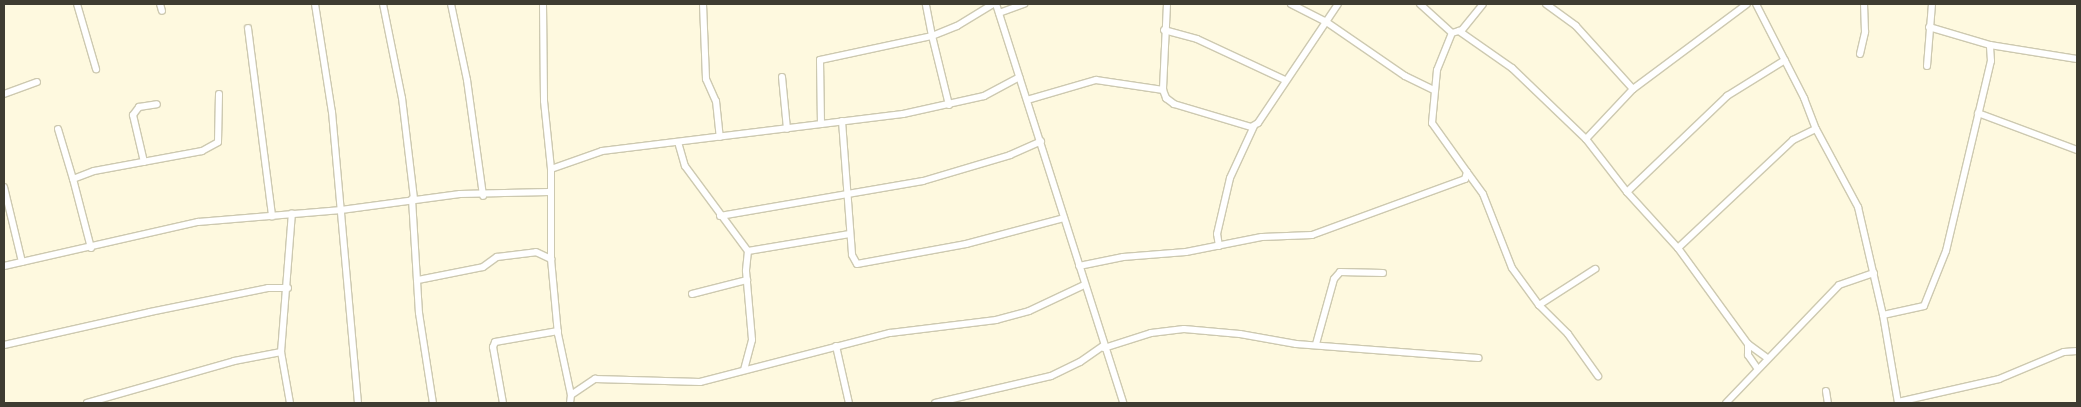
<!DOCTYPE html>
<html>
<head>
<meta charset="utf-8">
<style>
	body { margin:0 }
	#map { position:relative; width:2081px; height:407px; overflow:hidden; background:#fef9df; font-family:"Public Sans",sans-serif }
	div>[style] { position:absolute }
	[style*='--x'] { left:calc(var(--x)*1px); top:calc(var(--y)*1px); width:calc(var(--w)*1px); rotate:calc(var(--a)*1deg) }
	.roads { filter:drop-shadow(1px 0 #cdc9b0) drop-shadow(-1px 0 #cdc9b0) drop-shadow(0 1px #cdc9b0) drop-shadow(0 -1px #cdc9b0) }
	.street>* { height:6px; margin:-3px; padding:0 3px; transform-origin:3px; border-radius:3px; background:#fff }
	span { translate:-50% -50%; white-space:nowrap; text-align:center; line-height:1.15; -webkit-text-stroke:4px #fff; paint-order:stroke }
	.frame { position:absolute; inset:0; border:5px solid #3e3c31; pointer-events:none }
</style>
</head>
<body>
<div id="map">
	<div class="roads">
		<div class="street">
			<i style="--x:77;--y:4;--w:68;--a:73.7"></i>
			<i style="--x:160;--y:4;--w:7;--a:74"></i>
			<i style="--x:315;--y:4;--w:109;--a:81.1"></i>
			<i style="--x:332;--y:112;--w:292;--a:84.9"></i>
			<i style="--x:383;--y:4;--w:96;--a:78.6"></i>
			<i style="--x:402;--y:98;--w:102;--a:83.2"></i>
			<i style="--x:451;--y:4;--w:78;--a:78.1"></i>
			<i style="--x:467;--y:80;--w:117;--a:82.1"></i>
			<i style="--x:543;--y:4;--w:97;--a:89.4"></i>
			<i style="--x:544;--y:101;--w:68;--a:84.1"></i>
			<i style="--x:551;--y:169;--w:90;--a:90"></i>
			<i style="--x:551;--y:259;--w:75;--a:84.7"></i>
			<i style="--x:558;--y:334;--w:62;--a:78"></i>
			<i style="--x:571;--y:395;--w:8;--a:97"></i>
			<i style="--x:703;--y:4;--w:75;--a:87.7"></i>
			<i style="--x:706;--y:79;--w:24;--a:66"></i>
			<i style="--x:716;--y:101;--w:36;--a:84"></i>
			<i style="--x:996;--y:4;--w:419;--a:72.3"></i>
			<i style="--x:1167;--y:4;--w:86;--a:92.7"></i>
			<i style="--x:1163;--y:90;--w:9;--a:69"></i>
			<i style="--x:1166;--y:98;--w:10;--a:37"></i>
			<i style="--x:1174;--y:104;--w:80;--a:16.6"></i>
			<i style="--x:1251;--y:127;--w:8;--a:-30"></i>
			<i style="--x:1258;--y:123;--w:143;--a:-56.1"></i>
			<i style="--x:1291;--y:4;--w:38;--a:27"></i>
			<i style="--x:1325;--y:21;--w:97;--a:34.5"></i>
			<i style="--x:1405;--y:76;--w:32;--a:26"></i>
			<i style="--x:1420;--y:4;--w:43;--a:42.2"></i>
			<i style="--x:1452;--y:33;--w:10;--a:-17"></i>
			<i style="--x:1462;--y:30;--w:33;--a:-51"></i>
			<i style="--x:1546;--y:4;--w:37;--a:36"></i>
			<i style="--x:1576;--y:26;--w:85;--a:47.9"></i>
			<i style="--x:1756;--y:4;--w:106;--a:62.9"></i>
			<i style="--x:1804;--y:98;--w:33;--a:69"></i>
			<i style="--x:1816;--y:129;--w:89;--a:61.7"></i>
			<i style="--x:1858;--y:207;--w:111;--a:77"></i>
			<i style="--x:1883;--y:315;--w:89;--a:80.3"></i>
			<i style="--x:999;--y:13;--w:27;--a:-20"></i>
			<i style="--x:1929;--y:27;--w:64;--a:16.4"></i>
			<i style="--x:1990;--y:45;--w:88;--a:9.1"></i>
			<i style="--x:248;--y:28;--w:190;--a:82.7"></i>
			<i style="--x:1164;--y:30;--w:34;--a:15"></i>
			<i style="--x:1197;--y:39;--w:97;--a:25"></i>
			<i style="--x:1459;--y:31;--w:65;--a:34.9"></i>
			<i style="--x:1512;--y:68;--w:103;--a:43.8"></i>
			<i style="--x:1586;--y:139;--w:67;--a:52.3"></i>
			<i style="--x:1627;--y:192;--w:76;--a:47.7"></i>
			<i style="--x:1678;--y:248;--w:119;--a:53.9"></i>
			<i style="--x:1748;--y:344;--w:24;--a:36"></i>
			<i style="--x:1860;--y:54;--w:23;--a:-77"></i>
			<i style="--x:1865;--y:32;--w:28;--a:-92"></i>
			<i style="--x:1927;--y:66;--w:62;--a:-85.4"></i>
			<i style="--x:782;--y:77;--w:52;--a:84.5"></i>
			<i style="--x:4;--y:94;--w:35;--a:-20"></i>
			<i style="--x:1027;--y:100;--w:72;--a:-16.2"></i>
			<i style="--x:1096;--y:80;--w:68;--a:8.5"></i>
			<i style="--x:949;--y:105;--w:71;--a:-103.8"></i>
			<i style="--x:932;--y:36;--w:27;--a:-22"></i>
			<i style="--x:957;--y:26;--w:42;--a:-31.4"></i>
			<i style="--x:1978;--y:113;--w:106;--a:20.5"></i>
			<i style="--x:842;--y:121;--w:134;--a:85.7"></i>
			<i style="--x:852;--y:255;--w:10;--a:61"></i>
			<i style="--x:857;--y:264;--w:111;--a:-10.4"></i>
			<i style="--x:966;--y:244;--w:101;--a:-14.9"></i>
			<i style="--x:821;--y:124;--w:64;--a:-90.9"></i>
			<i style="--x:820;--y:60;--w:115;--a:-12.1"></i>
			<i style="--x:932;--y:36;--w:33;--a:-101"></i>
			<i style="--x:58;--y:129;--w:52;--a:73.3"></i>
			<i style="--x:1586;--y:139;--w:69;--a:-46.8"></i>
			<i style="--x:1633;--y:89;--w:142;--a:-36.7"></i>
			<i style="--x:678;--y:142;--w:25;--a:74"></i>
			<i style="--x:685;--y:166;--w:106;--a:53.5"></i>
			<i style="--x:748;--y:251;--w:20;--a:96"></i>
			<i style="--x:746;--y:271;--w:69;--a:85"></i>
			<i style="--x:752;--y:340;--w:30;--a:105"></i>
			<i style="--x:144;--y:162;--w:48;--a:-103.2"></i>
			<i style="--x:133;--y:115;--w:10;--a:-53"></i>
			<i style="--x:139;--y:107;--w:18;--a:-9"></i>
			<i style="--x:551;--y:169;--w:54;--a:-19.4"></i>
			<i style="--x:602;--y:151;--w:303;--a:-7"></i>
			<i style="--x:903;--y:114;--w:83;--a:-12.5"></i>
			<i style="--x:984;--y:96;--w:40;--a:-28"></i>
			<i style="--x:1467;--y:172;--w:27;--a:54"></i>
			<i style="--x:1483;--y:194;--w:79;--a:68.6"></i>
			<i style="--x:1512;--y:268;--w:46;--a:53.9"></i>
			<i style="--x:1539;--y:305;--w:41;--a:45"></i>
			<i style="--x:1568;--y:334;--w:52;--a:54.5"></i>
			<i style="--x:4;--y:187;--w:77;--a:76.5"></i>
			<i style="--x:1627;--y:192;--w:139;--a:-43.8"></i>
			<i style="--x:1727;--y:96;--w:68;--a:-31.8"></i>
			<i style="--x:412;--y:199;--w:114;--a:86.5"></i>
			<i style="--x:419;--y:313;--w:91;--a:81.2"></i>
			<i style="--x:720;--y:216;--w:206;--a:-9.8"></i>
			<i style="--x:923;--y:181;--w:91;--a:-16.6"></i>
			<i style="--x:1010;--y:155;--w:34;--a:-24"></i>
			<i style="--x:1219;--y:246;--w:12;--a:-99"></i>
			<i style="--x:1217;--y:234;--w:57;--a:-76.9"></i>
			<i style="--x:1230;--y:178;--w:57;--a:-65.2"></i>
			<i style="--x:91;--y:248;--w:71;--a:-104.6"></i>
			<i style="--x:73;--y:179;--w:22;--a:-21"></i>
			<i style="--x:94;--y:171;--w:110;--a:-10.5"></i>
			<i style="--x:202;--y:151;--w:18;--a:-29"></i>
			<i style="--x:218;--y:142;--w:48;--a:-88.8"></i>
			<i style="--x:1678;--y:248;--w:158;--a:-43.2"></i>
			<i style="--x:1793;--y:140;--w:25;--a:-26"></i>
			<i style="--x:748;--y:251;--w:103;--a:-9.5"></i>
			<i style="--x:4;--y:266;--w:199;--a:-12.8"></i>
			<i style="--x:198;--y:222;--w:144;--a:-4.8"></i>
			<i style="--x:341;--y:210;--w:120;--a:-7.7"></i>
			<i style="--x:460;--y:194;--w:89;--a:-1.3"></i>
			<i style="--x:1079;--y:266;--w:45;--a:-11.6"></i>
			<i style="--x:1123;--y:257;--w:63;--a:-4.5"></i>
			<i style="--x:1186;--y:252;--w:77;--a:-11.2"></i>
			<i style="--x:1262;--y:237;--w:50;--a:-2.3"></i>
			<i style="--x:1312;--y:235;--w:163;--a:-20.1"></i>
			<i style="--x:1465;--y:179;--w:7;--a:-74"></i>
			<i style="--x:1467;--y:172;--w:60;--a:-125.5"></i>
			<i style="--x:1432;--y:123;--w:53;--a:-84.6"></i>
			<i style="--x:1437;--y:70;--w:40;--a:-68"></i>
			<i style="--x:418;--y:280;--w:66;--a:-11.3"></i>
			<i style="--x:483;--y:267;--w:17;--a:-36"></i>
			<i style="--x:497;--y:257;--w:39;--a:-7"></i>
			<i style="--x:536;--y:252;--w:17;--a:25"></i>
			<i style="--x:692;--y:294;--w:57;--a:-14.3"></i>
			<i style="--x:1539;--y:305;--w:67;--a:-32.7"></i>
			<i style="--x:1883;--y:315;--w:42;--a:-12.4"></i>
			<i style="--x:1924;--y:306;--w:59;--a:-68.2"></i>
			<i style="--x:1946;--y:251;--w:195;--a:-76.7"></i>
			<i style="--x:1991;--y:61;--w:16;--a:-94"></i>
			<i style="--x:1316;--y:344;--w:67;--a:-74.5"></i>
			<i style="--x:1334;--y:279;--w:9;--a:-49"></i>
			<i style="--x:1340;--y:272;--w:43;--a:1.3"></i>
			<i style="--x:1748;--y:344;--w:11;--a:90"></i>
			<i style="--x:1748;--y:355;--w:16;--a:55"></i>
			<i style="--x:4;--y:345;--w:150;--a:-12.7"></i>
			<i style="--x:150;--y:312;--w:120;--a:-11.5"></i>
			<i style="--x:268;--y:288;--w:20;--a:0"></i>
			<i style="--x:836;--y:346;--w:58;--a:77.2"></i>
			<i style="--x:1104;--y:348;--w:49;--a:-17.7"></i>
			<i style="--x:1151;--y:333;--w:33;--a:-7"></i>
			<i style="--x:1184;--y:329;--w:56;--a:5.1"></i>
			<i style="--x:1240;--y:334;--w:57;--a:10.1"></i>
			<i style="--x:1296;--y:344;--w:183;--a:4.4"></i>
			<i style="--x:1826;--y:391;--w:12;--a:81"></i>
			<i style="--x:571;--y:395;--w:29;--a:-34"></i>
			<i style="--x:595;--y:379;--w:105;--a:1.6"></i>
			<i style="--x:700;--y:382;--w:196;--a:-14.5"></i>
			<i style="--x:890;--y:333;--w:107;--a:-7"></i>
			<i style="--x:996;--y:320;--w:34;--a:-15"></i>
			<i style="--x:1029;--y:311;--w:61;--a:-25.3"></i>
			<i style="--x:1898;--y:402;--w:104;--a:-12.8"></i>
			<i style="--x:1999;--y:379;--w:70;--a:-22.6"></i>
			<i style="--x:2064;--y:352;--w:13;--a:-4"></i>
			<i style="--x:87;--y:403;--w:153;--a:-15.9"></i>
			<i style="--x:234;--y:361;--w:48;--a:-10.8"></i>
			<i style="--x:290;--y:403;--w:52;--a:-100"></i>
			<i style="--x:281;--y:352;--w:139;--a:-85.5"></i>
			<i style="--x:503;--y:403;--w:57;--a:-100.1"></i>
			<i style="--x:493;--y:347;--w:5;--a:-68"></i>
			<i style="--x:495;--y:342;--w:64;--a:-9.9"></i>
			<i style="--x:935;--y:403;--w:119;--a:-13.1"></i>
			<i style="--x:1051;--y:376;--w:32;--a:-26"></i>
			<i style="--x:1080;--y:362;--w:28;--a:-35"></i>
			<i style="--x:1726;--y:403;--w:163;--a:-46.2"></i>
			<i style="--x:1839;--y:285;--w:37;--a:-19"></i>
		</div>
	</div>
	<div class="frame"></div>
</div>
</body>
</html>
